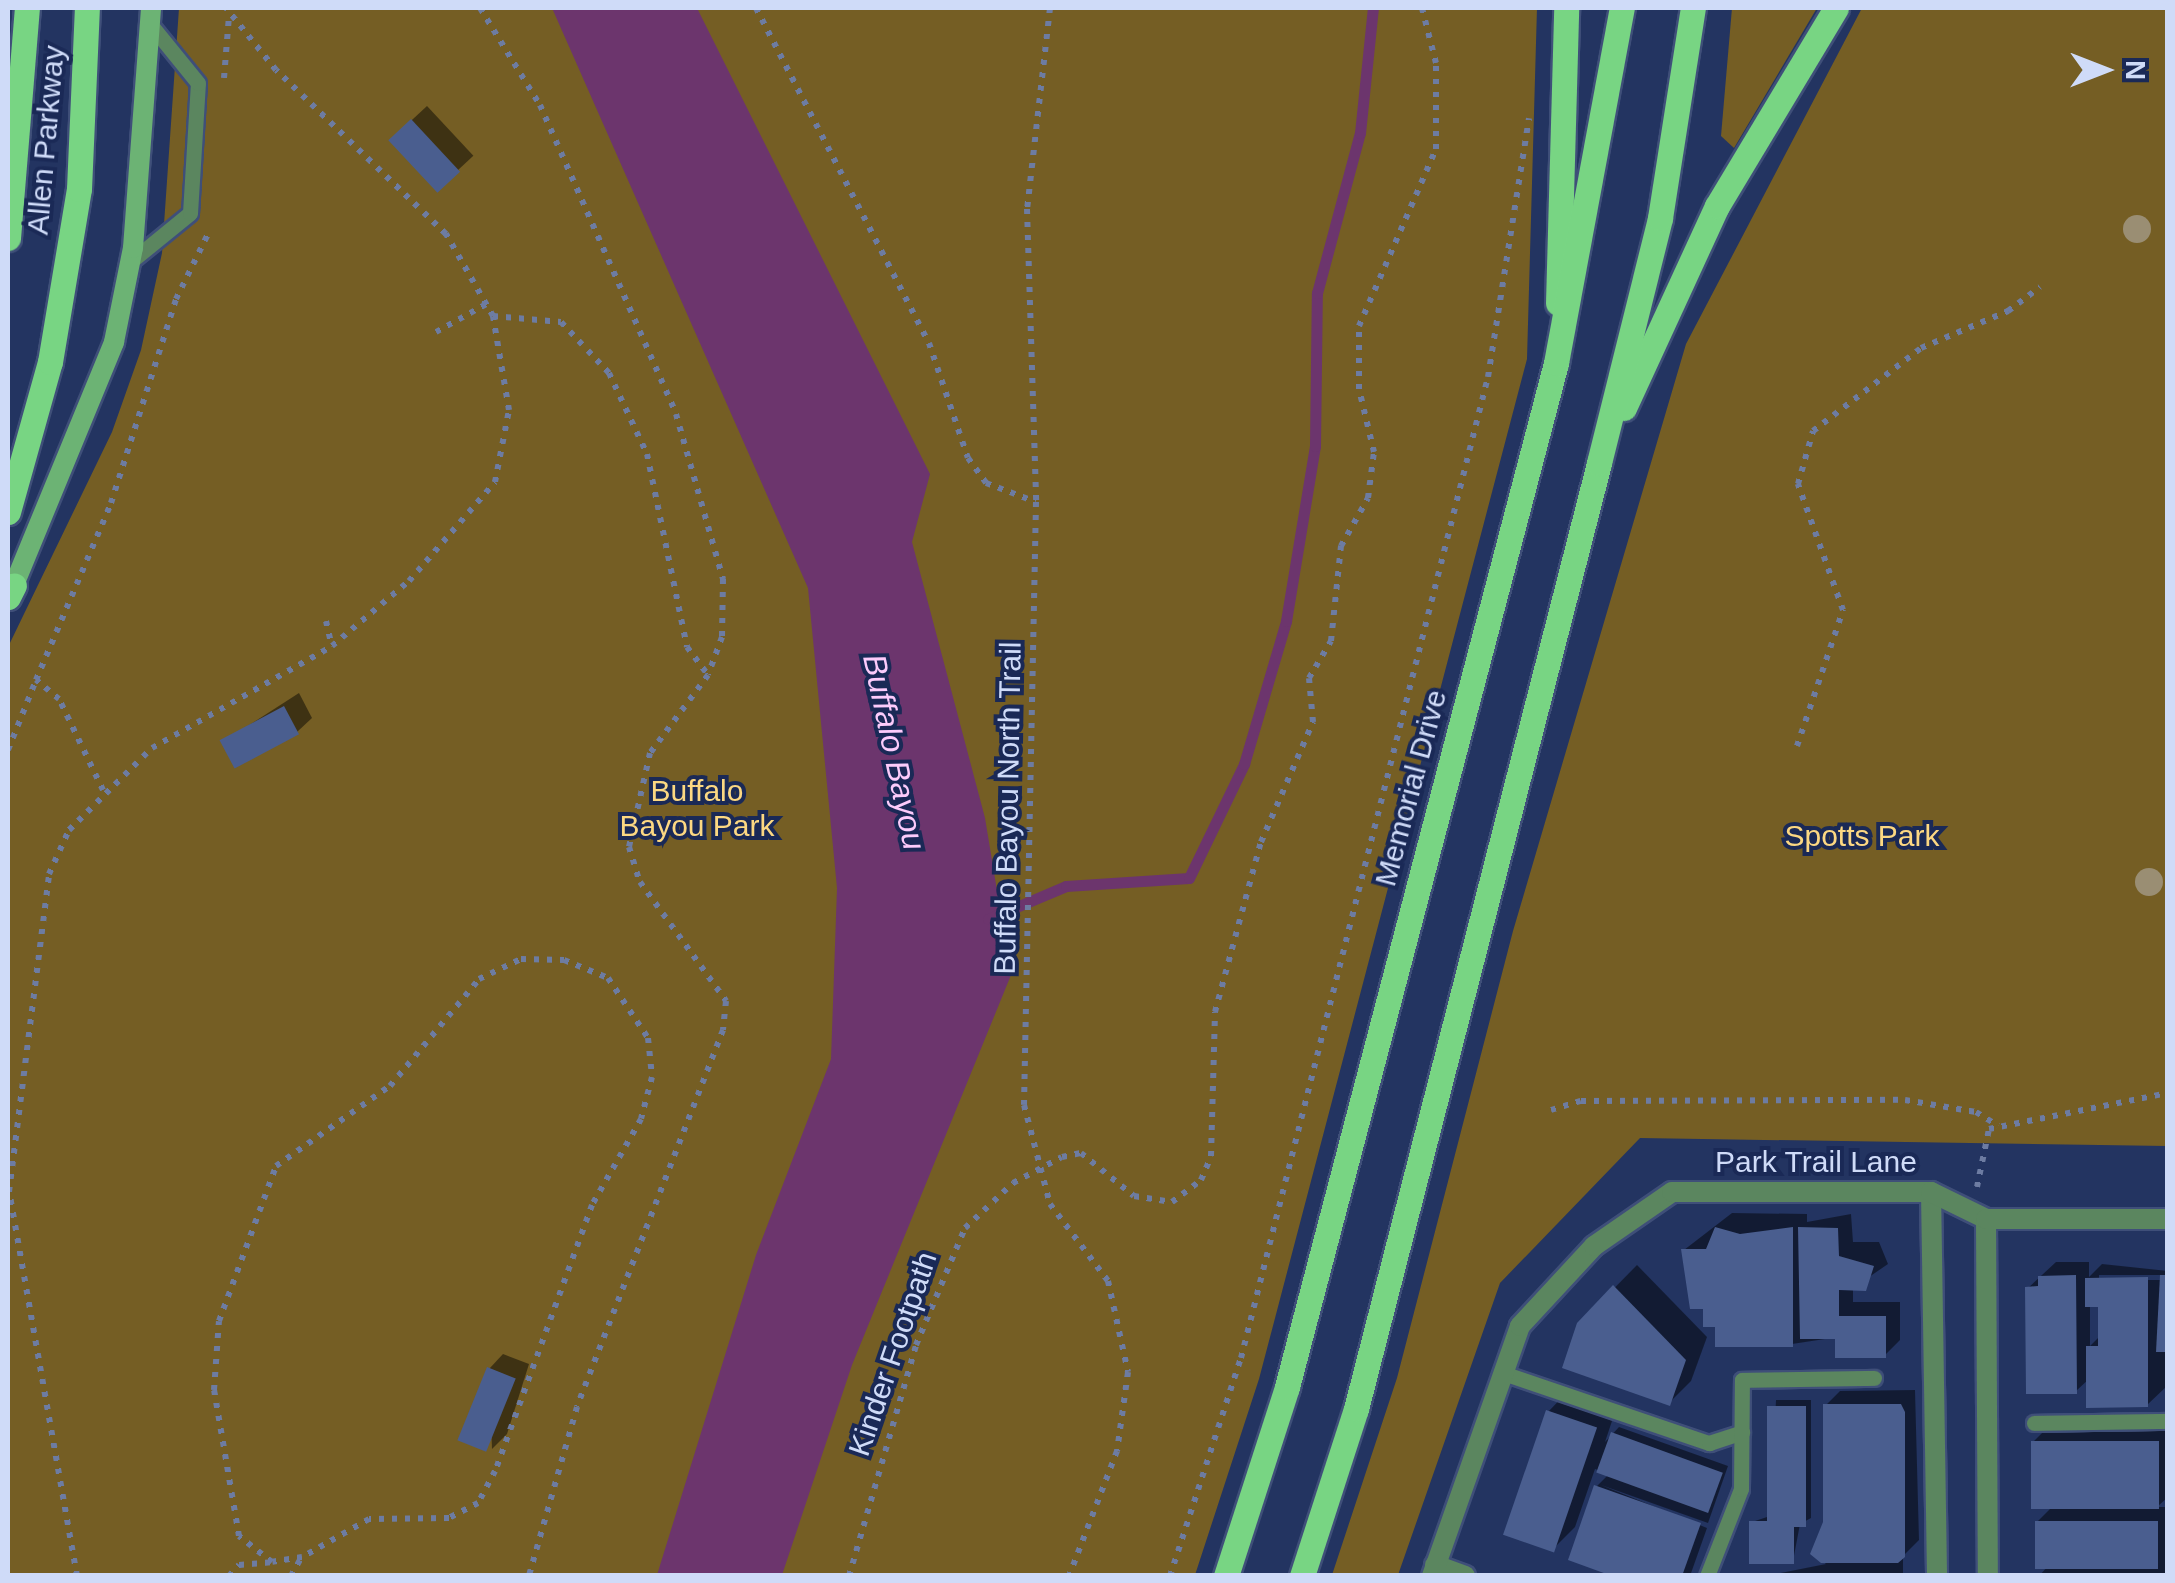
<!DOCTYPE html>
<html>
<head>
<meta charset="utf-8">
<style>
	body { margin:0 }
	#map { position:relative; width:2175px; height:1583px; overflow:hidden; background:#233461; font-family:Helvetica,sans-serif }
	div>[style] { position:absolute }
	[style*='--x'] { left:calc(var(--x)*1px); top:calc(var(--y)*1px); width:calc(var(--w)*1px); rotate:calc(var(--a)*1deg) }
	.green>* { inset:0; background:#755e24 }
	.water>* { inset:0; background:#6c356d }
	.shadow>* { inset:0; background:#0007; transform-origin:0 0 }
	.stream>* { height:11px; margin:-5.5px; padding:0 5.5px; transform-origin:5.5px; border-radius:5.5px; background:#6c356d }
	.building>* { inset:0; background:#4a5e8f; transform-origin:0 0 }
	.path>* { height:6px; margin-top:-3px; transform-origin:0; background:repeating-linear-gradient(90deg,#6d7ca2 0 5px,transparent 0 13px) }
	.roads { filter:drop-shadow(2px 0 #3f4f79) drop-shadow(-2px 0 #3f4f79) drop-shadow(0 2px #3f4f79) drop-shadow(0 -2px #3f4f79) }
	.lane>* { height:15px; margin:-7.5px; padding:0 7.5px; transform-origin:7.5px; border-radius:7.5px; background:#5b865f }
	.street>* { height:20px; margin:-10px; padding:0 10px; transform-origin:10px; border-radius:10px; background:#5b865f }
	.secondary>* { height:20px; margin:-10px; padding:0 10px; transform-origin:10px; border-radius:10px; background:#6cb374 }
	.primary>* { height:25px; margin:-12.5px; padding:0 12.5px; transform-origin:12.5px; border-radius:12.5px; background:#78d583 }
	.trees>* { width:28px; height:28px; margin:-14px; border-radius:50%; background:#9a8e73 }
	span { translate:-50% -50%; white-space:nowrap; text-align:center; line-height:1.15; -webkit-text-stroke:8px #1a2956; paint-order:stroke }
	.street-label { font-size:30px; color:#cfdbf8 }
	.park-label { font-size:30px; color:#fcd882 }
	.water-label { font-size:32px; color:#fccbfb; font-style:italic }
	.frame { position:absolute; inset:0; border:10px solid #cfdbf8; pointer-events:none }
	.north { position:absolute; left:2055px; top:20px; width:100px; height:100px; -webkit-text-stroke:8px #1a2956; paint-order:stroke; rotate:90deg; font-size:28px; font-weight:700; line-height:40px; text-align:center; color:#cfdbf8 }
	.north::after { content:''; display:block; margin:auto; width:35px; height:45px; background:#cfdbf8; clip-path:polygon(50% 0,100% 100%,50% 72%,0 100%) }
</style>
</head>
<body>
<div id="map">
	<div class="green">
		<i style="clip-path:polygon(179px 8px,1537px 8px,1527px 359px,1259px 1379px,1195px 1575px,8px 1575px,8px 647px,112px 432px,141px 350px,162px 253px)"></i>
		<i style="clip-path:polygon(1732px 8px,1817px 8px,1734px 148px,1721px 136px)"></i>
		<i style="clip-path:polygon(1862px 8px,2167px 8px,2167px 1146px,1640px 1138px,1500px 1283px,1398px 1575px,1332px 1575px,1397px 1378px,1513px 931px,1686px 344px)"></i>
	</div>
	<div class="water">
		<i style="clip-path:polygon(552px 8px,697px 8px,930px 474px,912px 542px,985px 818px,1011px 975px,852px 1365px,782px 1575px,657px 1575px,756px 1255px,831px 1059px,837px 888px,808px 588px)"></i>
	</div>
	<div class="shadow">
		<i style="left:427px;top:106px;width:68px;height:50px;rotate:47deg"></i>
		<i style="clip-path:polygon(299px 693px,312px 718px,297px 732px,223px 742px)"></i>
		<i style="clip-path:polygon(1732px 1213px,1807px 1214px,1807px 1222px,1851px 1214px,1853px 1242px,1879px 1242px,1888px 1264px,1853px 1288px,1853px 1302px,1900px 1302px,1900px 1340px,1885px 1355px,1838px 1337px,1792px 1344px,1718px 1325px,1684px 1250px)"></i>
		<i style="clip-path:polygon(evenodd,2056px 1262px,2089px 1262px,2089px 1277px,2102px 1264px,2168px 1271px,2168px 1405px,2166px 1387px,2147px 1405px,2089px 1379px,2076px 1391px,2028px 1288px,2056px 1262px,2099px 1275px,2160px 1275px,2160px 1280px,2099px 1280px,2099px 1275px,2056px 1262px,2090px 1304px,2101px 1304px,2101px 1335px,2090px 1346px,2090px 1304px)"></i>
		<i style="clip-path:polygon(1637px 1265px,1707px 1337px,1691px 1381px,1669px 1403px,1579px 1324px)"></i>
		<i style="clip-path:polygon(503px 1354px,529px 1364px,507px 1434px,492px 1449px,489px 1369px)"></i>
		<i style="clip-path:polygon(1570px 1389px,1617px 1406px,1605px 1442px,1619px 1427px,1728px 1466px,1708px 1523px,1601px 1485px,1707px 1528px,1690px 1576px,1619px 1576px,1597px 1486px,1609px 1474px,1595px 1469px,1575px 1527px,1553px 1549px,1548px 1412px)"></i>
		<i style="clip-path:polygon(1915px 1390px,1919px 1540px,1903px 1556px,1903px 1576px,1765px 1576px,1826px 1564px,1813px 1554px,1825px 1523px,1826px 1405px,1840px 1391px)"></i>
		<i style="clip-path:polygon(1776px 1400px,1811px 1400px,1811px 1518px,1800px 1524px,1793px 1561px,1752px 1522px,1770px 1516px)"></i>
		<i style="clip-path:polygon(2048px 1427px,2168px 1427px,2168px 1497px,2157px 1507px,2168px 1507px,2168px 1576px,2039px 1576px,2048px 1566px,2037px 1522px,2053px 1506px,2033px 1442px)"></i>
	</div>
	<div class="stream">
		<i style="--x:988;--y:919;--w:85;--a:-22.9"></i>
		<i style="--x:1066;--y:886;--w:123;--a:-3.7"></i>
		<i style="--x:1189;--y:878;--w:127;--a:-64.2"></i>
		<i style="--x:1244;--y:764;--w:149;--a:-73.6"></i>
		<i style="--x:1286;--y:621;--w:177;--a:-80.6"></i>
		<i style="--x:1315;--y:446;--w:153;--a:-89.3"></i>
		<i style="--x:1317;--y:293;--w:166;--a:-75"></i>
		<i style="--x:1360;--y:133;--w:126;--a:-84.1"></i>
	</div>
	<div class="building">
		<i style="left:411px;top:119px;width:72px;height:31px;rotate:47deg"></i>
		<i style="left:284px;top:706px;width:32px;height:73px;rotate:62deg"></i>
		<i style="clip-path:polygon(1715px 1227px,1740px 1234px,1793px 1227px,1793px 1347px,1715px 1347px,1715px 1327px,1703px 1327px,1703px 1309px,1690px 1309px,1681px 1249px,1706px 1249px)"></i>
		<i style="clip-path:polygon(1798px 1227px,1838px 1228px,1839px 1256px,1874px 1266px,1866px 1291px,1839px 1290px,1839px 1316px,1886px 1316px,1886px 1358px,1835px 1358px,1835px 1339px,1800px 1339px)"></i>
		<i style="clip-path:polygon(2076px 1275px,2077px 1394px,2026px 1394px,2025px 1287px,2038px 1286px,2038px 1276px)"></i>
		<i style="clip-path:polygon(2160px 1275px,2168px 1275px,2168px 1352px,2156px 1352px)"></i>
		<i style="clip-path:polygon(2148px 1277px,2148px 1407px,2086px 1408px,2086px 1346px,2098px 1346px,2098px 1307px,2085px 1307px,2085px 1278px)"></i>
		<i style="clip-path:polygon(1613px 1285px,1686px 1360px,1670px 1406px,1562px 1368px,1577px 1323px)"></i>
		<i style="left:487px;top:1367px;width:31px;height:79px;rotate:22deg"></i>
		<i style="clip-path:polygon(1823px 1404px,1901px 1404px,1905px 1412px,1905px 1557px,1898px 1563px,1821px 1563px,1810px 1554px,1823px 1522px)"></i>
		<i style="clip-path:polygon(1767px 1406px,1806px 1406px,1806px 1527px,1794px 1527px,1794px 1564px,1749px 1564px,1749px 1521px,1767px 1521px)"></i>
		<i style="left:1546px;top:1410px;width:54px;height:132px;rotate:19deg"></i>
		<i style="left:1611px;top:1432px;width:119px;height:43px;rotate:20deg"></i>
		<i style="left:2031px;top:1441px;width:128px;height:68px"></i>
		<i style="clip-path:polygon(1594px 1485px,1701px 1523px,1682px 1576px,1612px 1576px,1568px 1560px)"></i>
		<i style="left:2035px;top:1521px;width:123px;height:48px"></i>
	</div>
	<div class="path">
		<i style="--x:480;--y:8;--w:114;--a:58.3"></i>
		<i style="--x:540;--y:105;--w:338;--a:66.2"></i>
		<i style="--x:676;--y:414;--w:172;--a:74.1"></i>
		<i style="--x:723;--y:579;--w:58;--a:91"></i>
		<i style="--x:722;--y:637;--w:40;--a:110.2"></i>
		<i style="--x:708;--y:675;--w:97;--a:126.6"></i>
		<i style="--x:650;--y:753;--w:96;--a:102.6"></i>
		<i style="--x:629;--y:847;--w:37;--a:73"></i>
		<i style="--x:640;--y:882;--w:147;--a:54.1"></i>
		<i style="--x:726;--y:1001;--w:29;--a:96"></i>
		<i style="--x:723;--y:1030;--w:404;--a:111.2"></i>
		<i style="--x:577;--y:1407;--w:176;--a:105.9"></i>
		<i style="--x:756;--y:8;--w:377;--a:62.7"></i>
		<i style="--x:929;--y:343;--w:121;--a:71.3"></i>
		<i style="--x:968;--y:458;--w:31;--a:54"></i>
		<i style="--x:986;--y:483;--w:53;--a:20.8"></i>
		<i style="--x:1050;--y:8;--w:202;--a:96.5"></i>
		<i style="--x:1027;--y:209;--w:293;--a:88.2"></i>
		<i style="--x:1036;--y:502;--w:603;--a:91.14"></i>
		<i style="--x:1024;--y:1105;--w:102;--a:75.3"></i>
		<i style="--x:1050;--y:1204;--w:96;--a:53"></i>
		<i style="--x:1108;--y:1281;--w:93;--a:77.6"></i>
		<i style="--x:1128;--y:1372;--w:80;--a:97.9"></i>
		<i style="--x:1117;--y:1451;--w:134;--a:111"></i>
		<i style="--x:224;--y:78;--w:62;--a:-85.4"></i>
		<i style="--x:493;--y:316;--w:68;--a:5"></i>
		<i style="--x:561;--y:322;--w:70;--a:46.7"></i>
		<i style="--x:609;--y:373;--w:89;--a:64.9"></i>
		<i style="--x:647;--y:454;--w:197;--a:78.3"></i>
		<i style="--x:687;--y:647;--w:35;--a:53"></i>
		<i style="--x:436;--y:332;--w:60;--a:-29.1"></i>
		<i style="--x:326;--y:621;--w:26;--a:77"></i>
		<i style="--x:1797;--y:746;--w:144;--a:-71.3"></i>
		<i style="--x:1843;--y:610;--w:134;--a:-109.7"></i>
		<i style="--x:1798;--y:484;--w:55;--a:-74.2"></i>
		<i style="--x:1813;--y:431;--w:136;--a:-37.5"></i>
		<i style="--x:1921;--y:348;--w:95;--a:-23"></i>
		<i style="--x:2008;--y:311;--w:40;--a:-37"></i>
		<i style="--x:8;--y:750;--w:75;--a:-68.2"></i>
		<i style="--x:103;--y:790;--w:101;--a:-115.8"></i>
		<i style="--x:59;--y:699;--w:30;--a:-140"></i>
		<i style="--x:36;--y:680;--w:192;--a:-67"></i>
		<i style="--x:111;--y:503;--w:214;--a:-72.3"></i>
		<i style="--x:176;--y:299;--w:77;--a:-63.8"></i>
		<i style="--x:521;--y:959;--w:43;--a:1.3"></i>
		<i style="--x:564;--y:960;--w:48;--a:22.2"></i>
		<i style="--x:608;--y:978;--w:72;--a:56.3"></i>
		<i style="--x:648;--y:1038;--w:39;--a:84"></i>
		<i style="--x:652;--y:1077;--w:43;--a:104.7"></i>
		<i style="--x:641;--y:1119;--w:99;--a:119.7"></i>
		<i style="--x:592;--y:1205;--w:283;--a:110"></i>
		<i style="--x:495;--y:1471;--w:36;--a:118"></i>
		<i style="--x:478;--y:1503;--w:33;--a:153"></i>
		<i style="--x:449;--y:1518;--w:80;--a:179.3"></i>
		<i style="--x:369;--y:1519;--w:77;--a:150.4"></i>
		<i style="--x:302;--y:1557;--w:30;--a:171"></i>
		<i style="--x:272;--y:1562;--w:42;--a:-141.8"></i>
		<i style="--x:239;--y:1536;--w:148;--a:-99.7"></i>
		<i style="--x:214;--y:1390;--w:69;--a:-85.9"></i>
		<i style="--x:219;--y:1321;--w:165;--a:-69.8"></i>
		<i style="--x:276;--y:1166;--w:139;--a:-35.1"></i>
		<i style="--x:390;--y:1086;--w:139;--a:-50.2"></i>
		<i style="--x:479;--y:979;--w:47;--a:-25.5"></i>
		<i style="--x:1551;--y:1110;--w:31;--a:-17"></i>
		<i style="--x:1581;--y:1101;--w:324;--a:-0.2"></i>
		<i style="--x:1905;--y:1100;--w:72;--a:9.6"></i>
		<i style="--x:1976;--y:1112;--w:26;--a:32"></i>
		<i style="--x:1977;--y:1187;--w:59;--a:-78.3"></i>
		<i style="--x:1989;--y:1129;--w:183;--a:-11.4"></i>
		<i style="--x:77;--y:1576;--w:390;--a:-100"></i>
		<i style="--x:9;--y:1192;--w:321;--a:-82.8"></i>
		<i style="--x:49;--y:874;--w:48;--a:-65.6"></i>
		<i style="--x:69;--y:830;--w:117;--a:-44.7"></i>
		<i style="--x:152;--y:748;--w:207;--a:-29.5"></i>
		<i style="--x:332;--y:646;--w:101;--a:-40.2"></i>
		<i style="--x:409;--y:581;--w:131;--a:-49"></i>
		<i style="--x:495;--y:482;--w:73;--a:-79"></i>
		<i style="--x:509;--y:410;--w:95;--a:-99.7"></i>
		<i style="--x:493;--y:316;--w:95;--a:-119.8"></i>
		<i style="--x:446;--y:234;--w:236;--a:-136"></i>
		<i style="--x:276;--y:70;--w:80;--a:-128.9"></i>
		<i style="--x:229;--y:1576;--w:15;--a:-48"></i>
		<i style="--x:239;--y:1565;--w:32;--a:-5"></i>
		<i style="--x:291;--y:1576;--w:21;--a:-61"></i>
		<i style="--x:849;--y:1576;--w:241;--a:-73.8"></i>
		<i style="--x:916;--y:1345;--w:127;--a:-67.3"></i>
		<i style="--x:965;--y:1228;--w:66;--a:-43.2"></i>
		<i style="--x:1013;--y:1183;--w:55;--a:-28"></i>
		<i style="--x:1062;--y:1157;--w:19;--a:-12"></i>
		<i style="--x:1081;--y:1153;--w:68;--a:39.1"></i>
		<i style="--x:1134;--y:1196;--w:38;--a:9"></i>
		<i style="--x:1172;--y:1202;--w:36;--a:-37"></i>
		<i style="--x:1201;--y:1180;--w:26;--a:-67"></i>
		<i style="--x:1211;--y:1156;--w:144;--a:-88.4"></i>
		<i style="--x:1215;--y:1012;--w:176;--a:-74.9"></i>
		<i style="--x:1261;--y:842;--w:131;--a:-66.6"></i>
		<i style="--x:1313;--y:722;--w:44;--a:-95.2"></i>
		<i style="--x:1309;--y:678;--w:43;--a:-59.3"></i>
		<i style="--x:1331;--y:641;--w:96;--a:-84"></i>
		<i style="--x:1341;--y:546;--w:55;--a:-60.6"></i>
		<i style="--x:1368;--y:498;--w:46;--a:-82.6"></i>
		<i style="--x:1374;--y:452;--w:65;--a:-103.4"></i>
		<i style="--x:1359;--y:389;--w:63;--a:-90"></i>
		<i style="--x:1359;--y:326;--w:193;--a:-66.5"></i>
		<i style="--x:1436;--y:149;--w:86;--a:-90"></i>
		<i style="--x:1436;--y:63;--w:57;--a:-104.3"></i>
		<i style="--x:1170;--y:1576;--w:229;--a:-72"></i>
		<i style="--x:1241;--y:1358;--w:1012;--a:-75.87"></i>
		<i style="--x:1488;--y:377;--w:262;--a:-81"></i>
	</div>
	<div class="roads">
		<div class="lane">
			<i style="--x:130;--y:262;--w:77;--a:-39.2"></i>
			<i style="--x:190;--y:213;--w:130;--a:-86.5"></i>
			<i style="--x:198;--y:83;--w:76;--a:-129.1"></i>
			<i style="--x:1503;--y:1373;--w:218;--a:18.8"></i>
			<i style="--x:1709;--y:1443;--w:35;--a:-18"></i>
			<i style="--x:2034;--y:1423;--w:134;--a:-0.9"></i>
			<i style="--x:1707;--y:1576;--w:93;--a:-68.7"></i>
			<i style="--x:1741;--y:1489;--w:109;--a:-89.5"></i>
			<i style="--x:1742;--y:1380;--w:132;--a:-0.9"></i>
		</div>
		<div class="street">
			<i style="--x:1931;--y:1192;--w:384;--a:89.1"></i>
			<i style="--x:1986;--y:1219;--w:357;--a:89.7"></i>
			<i style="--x:1435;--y:1565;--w:32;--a:20"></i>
			<i style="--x:1432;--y:1576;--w:265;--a:-70.6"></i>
			<i style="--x:1520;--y:1326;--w:109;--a:-47.2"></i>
			<i style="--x:1594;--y:1246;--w:95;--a:-34.7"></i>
			<i style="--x:1672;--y:1192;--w:259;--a:0"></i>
			<i style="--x:1931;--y:1192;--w:61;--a:26.1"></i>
			<i style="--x:1986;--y:1219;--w:182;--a:0"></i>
		</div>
		<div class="secondary">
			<i style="--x:14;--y:585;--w:263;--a:-67.6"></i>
			<i style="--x:114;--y:342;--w:96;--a:-78.6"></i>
			<i style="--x:133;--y:248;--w:241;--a:-85.7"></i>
		</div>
		<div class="primary">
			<i style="--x:8;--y:238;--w:231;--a:-85.3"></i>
			<i style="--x:1558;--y:303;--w:295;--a:-88.4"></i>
			<i style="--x:1624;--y:408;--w:222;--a:-65.3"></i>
			<i style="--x:1717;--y:206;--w:231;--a:-59"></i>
			<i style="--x:8;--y:512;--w:156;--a:-74.4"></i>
			<i style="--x:50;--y:362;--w:175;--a:-80.5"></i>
			<i style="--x:79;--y:189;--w:181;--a:-87.5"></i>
			<i style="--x:8;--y:597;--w:13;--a:-63"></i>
			<i style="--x:1226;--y:1576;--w:199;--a:-72.1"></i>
			<i style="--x:1287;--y:1387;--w:1059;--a:-75.28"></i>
			<i style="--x:1556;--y:363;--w:361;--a:-79.5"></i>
			<i style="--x:1302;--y:1576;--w:176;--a:-72.1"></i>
			<i style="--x:1356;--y:1409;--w:977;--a:-75.59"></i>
			<i style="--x:1599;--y:463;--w:252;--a:-76"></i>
			<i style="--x:1660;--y:218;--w:213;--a:-81.1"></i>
		</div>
	</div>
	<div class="trees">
		<i style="left:2137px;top:229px"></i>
		<i style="left:2149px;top:882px"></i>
	</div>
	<div class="street-label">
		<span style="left:46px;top:140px;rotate:-85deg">Allen Parkway</span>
		<span style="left:1411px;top:788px;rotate:-75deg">Memorial Drive</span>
		<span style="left:1008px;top:808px;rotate:-89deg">Buffalo Bayou North Trail</span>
		<span style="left:1816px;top:1162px">Park Trail Lane</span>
		<span style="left:893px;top:1354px;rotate:-71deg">Kinder Footpath</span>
	</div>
	<div class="park-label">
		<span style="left:697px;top:808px">Buffalo<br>Bayou Park</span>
		<span style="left:1862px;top:836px">Spotts Park</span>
	</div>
	<div class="water-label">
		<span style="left:894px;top:752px;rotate:78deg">Buffalo Bayou</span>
	</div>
	<div class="frame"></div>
	<div class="north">N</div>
</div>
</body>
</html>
